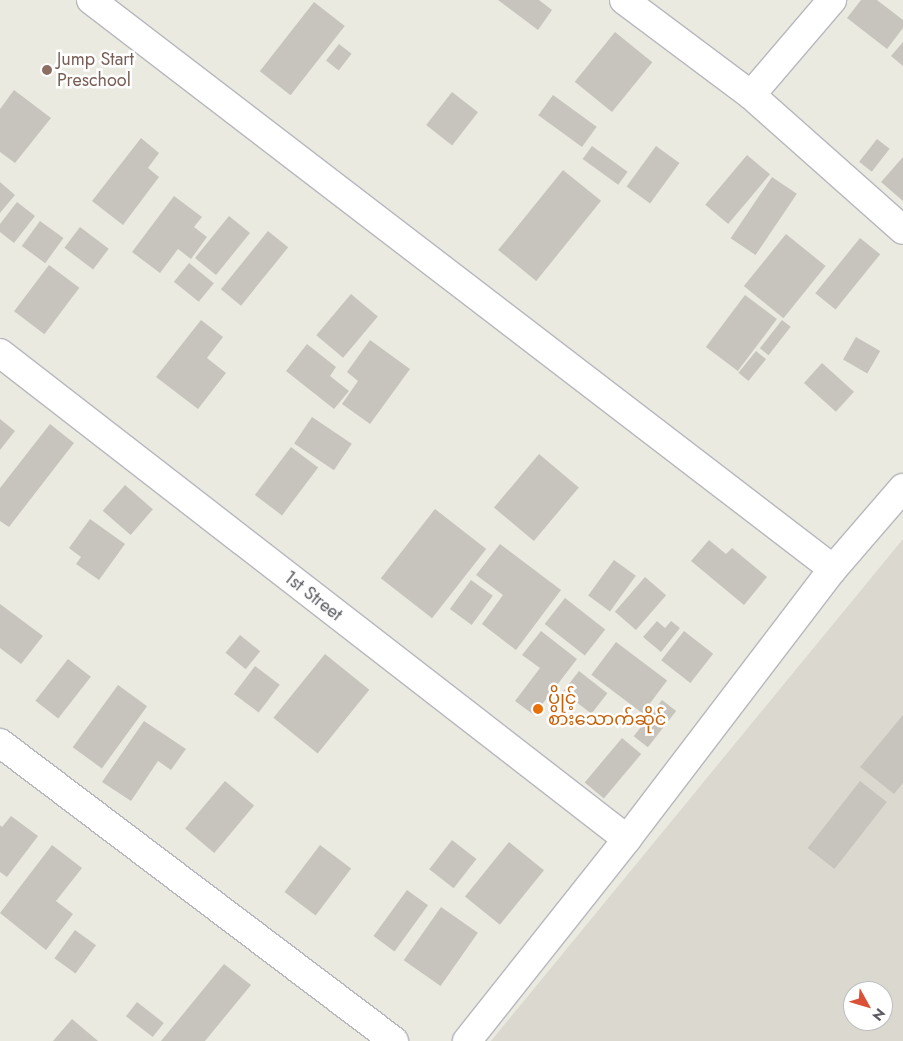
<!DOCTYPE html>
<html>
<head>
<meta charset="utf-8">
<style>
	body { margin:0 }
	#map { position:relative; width:903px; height:1041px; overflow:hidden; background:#ebeae1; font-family:Jost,"Noto Sans Myanmar",sans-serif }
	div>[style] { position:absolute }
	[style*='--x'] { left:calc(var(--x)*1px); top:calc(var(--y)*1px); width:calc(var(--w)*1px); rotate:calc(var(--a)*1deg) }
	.education>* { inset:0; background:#dbd9cf }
	.building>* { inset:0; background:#c7c4be; transform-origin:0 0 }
	.roads { filter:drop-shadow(1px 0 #b7b8bd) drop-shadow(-1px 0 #b7b8bd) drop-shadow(0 1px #b7b8bd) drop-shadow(0 -1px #b7b8bd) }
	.minor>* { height:28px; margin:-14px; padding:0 14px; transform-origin:14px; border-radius:14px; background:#fff }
	.dots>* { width:14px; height:14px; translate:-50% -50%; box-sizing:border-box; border:2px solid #fff; border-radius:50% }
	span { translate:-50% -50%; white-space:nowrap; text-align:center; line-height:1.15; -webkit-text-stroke:5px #fff; paint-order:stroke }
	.education-label { font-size:18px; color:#785e54 }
	.left { translate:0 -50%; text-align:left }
	.street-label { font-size:18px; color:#5a5c61 }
	.food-label { font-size:18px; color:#c56008 }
	.north { position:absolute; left:843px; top:981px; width:50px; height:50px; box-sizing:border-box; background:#fff; border:1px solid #bdbec0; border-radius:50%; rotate:129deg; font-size:14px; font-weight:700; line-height:20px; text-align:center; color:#5a5c61 }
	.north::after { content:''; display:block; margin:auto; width:18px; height:22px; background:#db5138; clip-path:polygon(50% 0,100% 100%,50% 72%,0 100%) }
</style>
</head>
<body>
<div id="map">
	<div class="education">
		<i style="clip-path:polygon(evenodd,903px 539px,903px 1041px,491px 1041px,903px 539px,853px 991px,883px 991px,883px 1021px,853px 1021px,853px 991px)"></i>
	</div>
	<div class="building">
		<i style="clip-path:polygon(498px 0,539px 0,552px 10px,538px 30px)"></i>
		<i style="clip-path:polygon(861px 0,877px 0,903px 20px,903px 28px,887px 49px,847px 18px)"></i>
		<i style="left:314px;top:2px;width:39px;height:88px;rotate:38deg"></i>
		<i style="left:615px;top:32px;width:48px;height:64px;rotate:39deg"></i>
		<i style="clip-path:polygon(903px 42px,903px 66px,891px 56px)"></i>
		<i style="left:339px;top:44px;width:16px;height:21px;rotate:38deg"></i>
		<i style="clip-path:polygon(14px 90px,51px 118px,15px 163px,0 152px,0 109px)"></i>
		<i style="left:452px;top:92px;width:33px;height:42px;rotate:38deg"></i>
		<i style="left:553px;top:95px;width:54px;height:25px;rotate:36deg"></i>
		<i style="clip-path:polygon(141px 138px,159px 153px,148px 168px,159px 177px,123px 225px,92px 201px)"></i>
		<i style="left:877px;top:139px;width:16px;height:29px;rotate:38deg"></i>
		<i style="left:592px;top:146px;width:44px;height:16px;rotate:36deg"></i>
		<i style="left:656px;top:146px;width:29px;height:50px;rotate:36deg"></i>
		<i style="left:747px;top:155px;width:30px;height:65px;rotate:40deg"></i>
		<i style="clip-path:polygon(903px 157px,903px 201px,881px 182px)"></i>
		<i style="left:563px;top:170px;width:49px;height:103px;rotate:39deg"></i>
		<i style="left:772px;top:177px;width:30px;height:74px;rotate:34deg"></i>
		<i style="clip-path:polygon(0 182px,15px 195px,0 213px)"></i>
		<i style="clip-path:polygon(174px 196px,202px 217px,194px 227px,207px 237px,191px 259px,178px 249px,160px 273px,132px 252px)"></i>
		<i style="clip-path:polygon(17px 202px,35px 216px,14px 243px,0 232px,0 224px)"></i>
		<i style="left:229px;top:216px;width:27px;height:54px;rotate:39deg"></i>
		<i style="left:40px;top:221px;width:29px;height:31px;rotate:36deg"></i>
		<i style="left:80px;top:227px;width:36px;height:26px;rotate:37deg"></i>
		<i style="left:268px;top:231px;width:26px;height:75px;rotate:39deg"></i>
		<i style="left:786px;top:234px;width:51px;height:67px;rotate:39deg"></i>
		<i style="left:860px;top:238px;width:26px;height:71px;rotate:39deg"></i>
		<i style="left:189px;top:263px;width:32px;height:24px;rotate:39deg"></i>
		<i style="left:49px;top:265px;width:38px;height:58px;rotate:37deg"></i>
		<i style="left:351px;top:294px;width:35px;height:54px;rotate:40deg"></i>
		<i style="left:745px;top:295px;width:40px;height:65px;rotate:37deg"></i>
		<i style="clip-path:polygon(201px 320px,223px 337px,207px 358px,226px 373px,198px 409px,156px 377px)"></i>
		<i style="left:782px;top:320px;width:11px;height:36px;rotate:38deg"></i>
		<i style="left:856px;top:337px;width:28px;height:26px;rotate:30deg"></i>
		<i style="clip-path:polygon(370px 340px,410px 369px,370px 424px,342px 404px,358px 381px,347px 372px)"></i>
		<i style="clip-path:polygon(307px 344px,336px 367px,330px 376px,349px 391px,334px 409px,286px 371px)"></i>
		<i style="left:756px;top:351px;width:13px;height:28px;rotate:39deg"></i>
		<i style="left:822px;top:363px;width:43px;height:27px;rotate:42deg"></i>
		<i style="left:312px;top:417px;width:48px;height:32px;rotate:34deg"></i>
		<i style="clip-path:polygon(0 419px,15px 431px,0 450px)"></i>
		<i style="clip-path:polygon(50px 424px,74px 443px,9px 527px,0 521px,0 488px)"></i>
		<i style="left:291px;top:447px;width:34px;height:60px;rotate:37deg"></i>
		<i style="left:539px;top:454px;width:52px;height:70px;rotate:40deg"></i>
		<i style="left:125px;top:485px;width:37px;height:34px;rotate:41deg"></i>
		<i style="left:435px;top:509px;width:65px;height:88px;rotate:38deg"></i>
		<i style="clip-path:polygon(90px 519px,125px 544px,99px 580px,76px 564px,81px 557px,69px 548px)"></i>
		<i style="clip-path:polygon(709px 540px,726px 554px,732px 548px,767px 577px,744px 605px,691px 561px)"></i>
		<i style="clip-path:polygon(500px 544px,561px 590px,516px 650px,482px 624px,503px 595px,476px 575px)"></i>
		<i style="left:614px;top:560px;width:27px;height:44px;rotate:36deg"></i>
		<i style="left:645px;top:577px;width:28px;height:46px;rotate:41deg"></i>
		<i style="left:471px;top:580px;width:27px;height:36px;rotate:36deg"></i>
		<i style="left:565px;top:598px;width:51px;height:33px;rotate:38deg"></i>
		<i style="clip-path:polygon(0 604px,43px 636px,21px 664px,0 648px)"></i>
		<i style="clip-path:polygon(657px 621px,665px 628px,671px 621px,680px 628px,661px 652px,643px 637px)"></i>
		<i style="clip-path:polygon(541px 631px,577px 659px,534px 715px,515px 701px,540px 668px,522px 655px)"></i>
		<i style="left:684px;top:631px;width:37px;height:37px;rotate:38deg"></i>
		<i style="left:240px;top:635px;width:26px;height:23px;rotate:39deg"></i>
		<i style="left:616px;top:642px;width:64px;height:41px;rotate:37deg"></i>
		<i style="left:325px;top:654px;width:57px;height:82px;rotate:39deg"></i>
		<i style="left:68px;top:659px;width:29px;height:53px;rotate:38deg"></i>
		<i style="left:255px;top:666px;width:31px;height:35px;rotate:37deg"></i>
		<i style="left:579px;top:671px;width:36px;height:26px;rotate:38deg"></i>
		<i style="left:118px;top:685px;width:36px;height:77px;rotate:36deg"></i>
		<i style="left:662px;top:700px;width:18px;height:46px;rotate:38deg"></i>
		<i style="clip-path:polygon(903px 715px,903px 783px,894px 794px,860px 767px)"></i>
		<i style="clip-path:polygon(144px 721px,186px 749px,171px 770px,158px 761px,131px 801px,102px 782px)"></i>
		<i style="left:622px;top:738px;width:25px;height:58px;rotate:40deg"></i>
		<i style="left:225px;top:781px;width:38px;height:62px;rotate:40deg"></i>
		<i style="left:860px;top:781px;width:34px;height:85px;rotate:38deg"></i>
		<i style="clip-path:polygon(11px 816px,38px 836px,7px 877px,0 872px,0 825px,2px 827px)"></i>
		<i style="left:452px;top:840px;width:31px;height:37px;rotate:38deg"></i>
		<i style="left:509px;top:842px;width:45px;height:70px;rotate:39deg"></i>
		<i style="clip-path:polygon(52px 845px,82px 868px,56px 901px,73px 914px,46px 950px,0 913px)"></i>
		<i style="left:320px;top:845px;width:39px;height:59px;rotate:37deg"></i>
		<i style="left:407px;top:890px;width:26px;height:57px;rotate:36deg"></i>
		<i style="left:441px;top:907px;width:45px;height:65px;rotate:35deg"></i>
		<i style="left:75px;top:930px;width:26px;height:35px;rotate:36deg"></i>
		<i style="clip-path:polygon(224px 964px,251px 985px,205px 1041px,161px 1041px)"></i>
		<i style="left:137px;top:1002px;width:34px;height:18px;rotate:38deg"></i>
		<i style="clip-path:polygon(72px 1019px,98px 1041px,53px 1041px)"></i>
	</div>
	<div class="roads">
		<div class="minor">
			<i style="--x:91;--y:0;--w:935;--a:37.48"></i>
			<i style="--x:624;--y:0;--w:159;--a:36.8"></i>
			<i style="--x:751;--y:95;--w:203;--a:41.6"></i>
			<i style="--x:751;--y:95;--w:125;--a:-49.5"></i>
			<i style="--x:0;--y:353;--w:793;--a:37.78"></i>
			<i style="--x:0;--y:743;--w:494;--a:37.1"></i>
			<i style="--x:467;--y:1041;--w:258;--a:-51.6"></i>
			<i style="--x:627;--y:839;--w:340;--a:-52.7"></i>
			<i style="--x:833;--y:569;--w:107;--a:-49.2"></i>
		</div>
	</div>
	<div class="dots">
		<i style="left:47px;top:70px;background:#8d6e63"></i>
		<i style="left:538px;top:709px;background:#e8710a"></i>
	</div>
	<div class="education-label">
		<span class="left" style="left:57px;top:70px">Jump Start<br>Preschool</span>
	</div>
	<div class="street-label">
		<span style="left:313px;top:596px;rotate:38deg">1st Street</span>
	</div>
	<div class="food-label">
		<span class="left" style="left:548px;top:709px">ပွိုင့်<br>စားသောက်ဆိုင်</span>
	</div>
	<div class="north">N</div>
</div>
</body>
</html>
